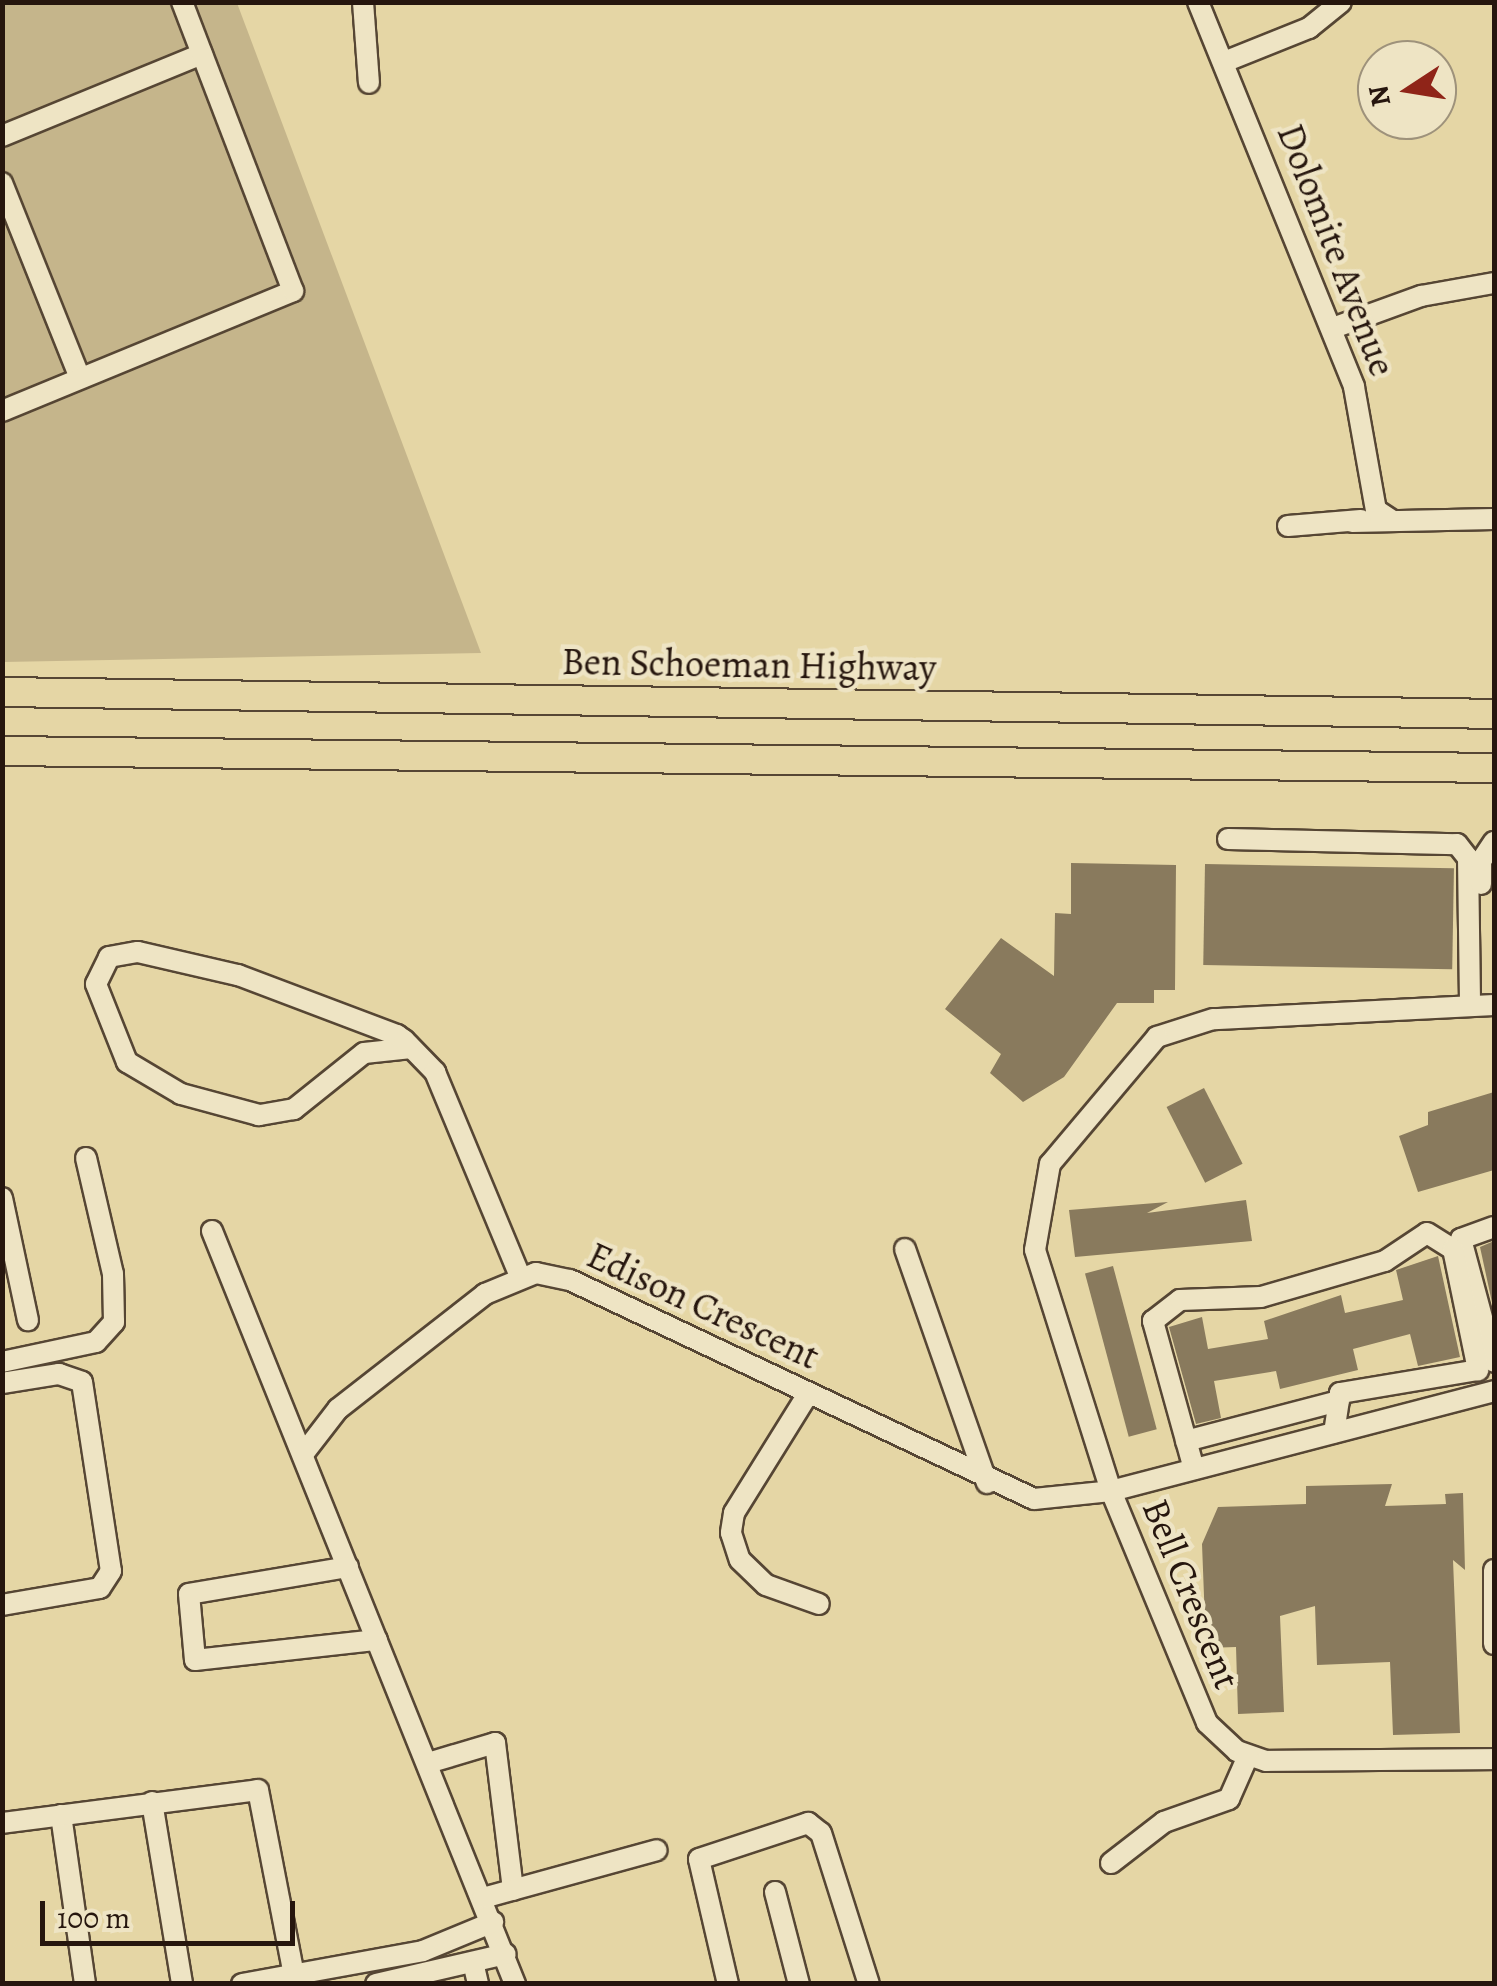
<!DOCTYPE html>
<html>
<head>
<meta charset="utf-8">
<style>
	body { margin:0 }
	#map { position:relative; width:1497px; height:1986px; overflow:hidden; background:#e5d6a5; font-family:Alegreya,serif }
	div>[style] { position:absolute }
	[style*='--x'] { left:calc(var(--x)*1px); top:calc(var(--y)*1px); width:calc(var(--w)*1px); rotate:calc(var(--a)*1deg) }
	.green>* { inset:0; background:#c5b58b }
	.building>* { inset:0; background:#897a5d; transform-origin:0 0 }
	.roads { filter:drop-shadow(2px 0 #564634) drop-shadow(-2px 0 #564634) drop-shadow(0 2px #564634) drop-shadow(0 -2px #564634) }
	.minor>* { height:20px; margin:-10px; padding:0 10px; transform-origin:10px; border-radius:10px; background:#eee4c4 }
	.highway>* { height:28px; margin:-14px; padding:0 14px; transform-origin:14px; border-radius:14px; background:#e5d6a5 }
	span { translate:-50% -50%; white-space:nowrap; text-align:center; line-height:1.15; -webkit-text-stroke:9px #eee4c4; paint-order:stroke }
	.street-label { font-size:38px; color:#26160e }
	.frame { position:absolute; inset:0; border:5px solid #26160e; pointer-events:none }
	.north { position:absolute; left:1357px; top:40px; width:100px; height:100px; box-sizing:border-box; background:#eee4c4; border:2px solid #9e927b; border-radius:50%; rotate:258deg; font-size:28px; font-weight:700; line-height:40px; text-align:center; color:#26160e }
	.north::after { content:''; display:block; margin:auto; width:35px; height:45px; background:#8f2418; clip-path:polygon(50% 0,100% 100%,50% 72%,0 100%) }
	.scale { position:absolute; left:40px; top:1901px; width:255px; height:45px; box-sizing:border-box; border:5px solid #26160e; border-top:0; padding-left:12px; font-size:30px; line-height:35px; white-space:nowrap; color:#26160e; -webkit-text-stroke:8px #eee4c4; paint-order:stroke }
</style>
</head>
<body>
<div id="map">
	<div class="green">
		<i style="clip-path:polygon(2px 3px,237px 3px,481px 653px,3px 662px)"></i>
	</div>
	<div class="building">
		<i style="clip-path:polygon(1071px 863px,1176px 865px,1175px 990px,1154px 990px,1154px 1003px,1117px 1003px,1064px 1077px,1023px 1102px,990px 1073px,1001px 1054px,945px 1009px,1001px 938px,1054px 976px,1055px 913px,1071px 914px)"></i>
		<i style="left:1205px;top:864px;width:249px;height:101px;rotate:1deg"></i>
		<i style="left:1204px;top:1088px;width:85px;height:42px;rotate:63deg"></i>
		<i style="clip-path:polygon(1494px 1092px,1494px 1170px,1418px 1192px,1399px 1136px,1428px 1125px,1428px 1112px)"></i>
		<i style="clip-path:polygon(1246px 1200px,1252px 1241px,1075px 1257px,1069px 1210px,1168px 1202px,1147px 1213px)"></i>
		<i style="clip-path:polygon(1494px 1241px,1494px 1307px,1493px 1307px,1480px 1247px)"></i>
		<i style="clip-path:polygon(1438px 1256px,1460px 1357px,1418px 1366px,1410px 1334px,1353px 1349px,1358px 1370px,1280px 1389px,1276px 1371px,1214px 1381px,1221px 1418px,1196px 1424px,1169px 1327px,1202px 1317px,1208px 1349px,1268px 1339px,1264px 1321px,1341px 1295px,1345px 1313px,1403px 1300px,1396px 1270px)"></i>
		<i style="left:1113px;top:1266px;width:169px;height:29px;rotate:75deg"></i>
		<i style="clip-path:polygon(1392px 1484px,1385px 1506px,1446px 1504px,1445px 1494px,1463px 1493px,1465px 1570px,1453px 1560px,1460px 1733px,1393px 1735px,1390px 1662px,1317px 1665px,1315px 1606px,1280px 1616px,1284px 1712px,1238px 1714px,1236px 1647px,1206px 1648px,1202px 1544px,1218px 1507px,1306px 1504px,1306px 1486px)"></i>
	</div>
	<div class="roads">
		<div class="minor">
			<i style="--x:363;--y:2;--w:81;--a:85.8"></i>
			<i style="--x:1198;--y:2;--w:415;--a:67.9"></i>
			<i style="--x:1354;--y:387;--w:125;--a:79.9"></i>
			<i style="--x:1376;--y:510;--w:20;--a:33"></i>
			<i style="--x:1224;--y:62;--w:92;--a:-21.8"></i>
			<i style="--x:1309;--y:28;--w:41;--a:-39.1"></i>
			<i style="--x:2;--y:136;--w:216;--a:-22.3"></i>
			<i style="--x:2;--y:183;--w:210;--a:68.2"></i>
			<i style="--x:1333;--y:328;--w:94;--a:-20"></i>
			<i style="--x:1421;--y:296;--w:74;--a:-10.1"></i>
			<i style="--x:2;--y:411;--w:315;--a:-22.4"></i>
			<i style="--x:293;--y:291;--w:310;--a:-111"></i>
			<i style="--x:1352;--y:522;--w:142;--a:-1.2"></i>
			<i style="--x:1288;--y:526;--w:73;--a:-4.7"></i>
			<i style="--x:1228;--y:839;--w:229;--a:1.3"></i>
			<i style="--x:1457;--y:844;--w:18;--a:52"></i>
			<i style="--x:1468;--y:858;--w:148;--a:89.2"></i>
			<i style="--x:1481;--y:884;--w:23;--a:-90"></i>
			<i style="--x:1481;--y:861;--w:23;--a:-56"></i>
			<i style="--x:1494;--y:1005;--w:281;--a:177.1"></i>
			<i style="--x:1213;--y:1019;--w:59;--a:162.2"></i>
			<i style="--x:1157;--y:1037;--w:166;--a:130.1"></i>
			<i style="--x:1050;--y:1164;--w:87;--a:99.9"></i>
			<i style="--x:1035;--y:1250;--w:253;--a:72.5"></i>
			<i style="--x:1111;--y:1491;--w:251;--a:67.5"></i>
			<i style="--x:1207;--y:1723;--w:41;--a:43"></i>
			<i style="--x:1237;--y:1751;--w:31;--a:19"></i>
			<i style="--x:1266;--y:1761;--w:228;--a:-0.5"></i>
			<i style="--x:411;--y:1048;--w:47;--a:173.9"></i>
			<i style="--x:364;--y:1053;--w:90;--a:141.3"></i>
			<i style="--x:294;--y:1109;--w:36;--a:170"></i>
			<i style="--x:259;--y:1115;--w:81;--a:-164.9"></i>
			<i style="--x:181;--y:1094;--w:63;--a:-149.3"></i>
			<i style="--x:127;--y:1062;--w:84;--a:-111.7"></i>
			<i style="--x:96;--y:984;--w:30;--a:-64"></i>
			<i style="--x:109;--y:957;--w:29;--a:-10"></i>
			<i style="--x:138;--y:952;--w:103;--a:13"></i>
			<i style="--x:238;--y:975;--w:170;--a:20.7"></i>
			<i style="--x:397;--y:1035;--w:9;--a:36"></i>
			<i style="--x:404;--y:1040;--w:45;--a:45.9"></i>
			<i style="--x:435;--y:1072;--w:219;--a:67.4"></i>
			<i style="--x:2;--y:1198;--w:125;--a:78"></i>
			<i style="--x:1494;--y:1227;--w:35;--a:160"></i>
			<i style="--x:1461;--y:1239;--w:127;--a:75"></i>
			<i style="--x:212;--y:1231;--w:812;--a:68.08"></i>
			<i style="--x:905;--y:1249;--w:248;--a:70.7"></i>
			<i style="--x:2;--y:1362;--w:96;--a:-12"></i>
			<i style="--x:96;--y:1342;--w:27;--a:-48"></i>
			<i style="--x:114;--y:1322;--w:48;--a:-91.2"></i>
			<i style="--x:113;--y:1274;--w:119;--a:-103.1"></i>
			<i style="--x:2;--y:1383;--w:58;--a:-9"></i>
			<i style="--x:59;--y:1374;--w:24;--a:19"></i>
			<i style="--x:82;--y:1382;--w:191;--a:81.3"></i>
			<i style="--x:111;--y:1571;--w:20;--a:123"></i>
			<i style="--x:100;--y:1588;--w:99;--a:170.2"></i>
			<i style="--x:808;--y:1394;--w:140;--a:121.9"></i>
			<i style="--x:734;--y:1513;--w:20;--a:99"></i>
			<i style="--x:731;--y:1533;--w:28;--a:72"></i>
			<i style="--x:740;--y:1560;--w:36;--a:44"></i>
			<i style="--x:766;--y:1585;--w:56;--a:19.7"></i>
			<i style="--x:1186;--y:1441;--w:158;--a:-14.7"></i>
			<i style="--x:304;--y:1453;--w:56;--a:-52.3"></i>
			<i style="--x:338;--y:1409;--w:187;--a:-38"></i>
			<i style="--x:485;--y:1294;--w:55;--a:-22.4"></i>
			<i style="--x:536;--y:1273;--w:35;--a:12"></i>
			<i style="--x:570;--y:1280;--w:513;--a:25.27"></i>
			<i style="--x:1034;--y:1499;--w:77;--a:-5.9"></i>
			<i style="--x:1111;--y:1491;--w:396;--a:-14.6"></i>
			<i style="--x:1194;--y:1469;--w:154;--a:-105.5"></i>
			<i style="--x:1153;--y:1321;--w:34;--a:-38"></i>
			<i style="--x:1180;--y:1300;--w:81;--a:-2.1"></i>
			<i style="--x:1261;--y:1297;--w:129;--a:-16.2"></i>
			<i style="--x:1385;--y:1261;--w:50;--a:-33.7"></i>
			<i style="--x:1427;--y:1233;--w:31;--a:32"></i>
			<i style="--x:1453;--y:1249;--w:124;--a:78.3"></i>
			<i style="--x:1478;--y:1370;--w:140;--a:170.5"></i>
			<i style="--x:1340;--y:1393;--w:40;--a:98.5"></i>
			<i style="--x:348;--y:1567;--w:161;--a:170.4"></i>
			<i style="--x:189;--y:1594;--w:66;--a:84.8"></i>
			<i style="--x:195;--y:1660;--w:183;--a:-6.3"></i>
			<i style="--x:1494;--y:1570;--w:74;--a:90"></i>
			<i style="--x:428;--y:1763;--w:70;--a:-16.6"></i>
			<i style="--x:495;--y:1743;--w:148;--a:83"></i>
			<i style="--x:152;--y:1802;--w:184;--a:80.6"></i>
			<i style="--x:61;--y:1815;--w:171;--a:81.9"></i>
			<i style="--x:2;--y:1823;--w:258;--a:-7.3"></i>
			<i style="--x:258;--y:1790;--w:189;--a:79"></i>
			<i style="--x:1111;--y:1863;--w:67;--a:-37.7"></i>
			<i style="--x:1164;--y:1822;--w:69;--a:-19.5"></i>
			<i style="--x:1229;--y:1799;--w:47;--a:-66.2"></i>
			<i style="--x:775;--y:1892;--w:95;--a:75.4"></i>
			<i style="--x:483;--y:1898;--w:180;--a:-15.4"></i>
			<i style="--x:473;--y:1962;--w:23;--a:77"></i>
			<i style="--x:242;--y:1984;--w:184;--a:-10.3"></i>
			<i style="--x:423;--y:1951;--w:76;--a:-22.5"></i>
			<i style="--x:376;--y:1984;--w:133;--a:-13"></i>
			<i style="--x:728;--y:1984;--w:128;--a:-103.1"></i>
			<i style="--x:699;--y:1859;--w:115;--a:-18.3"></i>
			<i style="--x:808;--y:1823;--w:16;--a:38"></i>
			<i style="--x:821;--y:1833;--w:158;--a:72.4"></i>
		</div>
		<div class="highway">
			<i style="--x:2;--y:692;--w:1492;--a:0.84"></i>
			<i style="--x:2;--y:751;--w:1492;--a:0.65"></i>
		</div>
	</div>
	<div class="street-label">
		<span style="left:1336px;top:250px;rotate:69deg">Dolomite Avenue</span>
		<span style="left:749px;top:665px;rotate:1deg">Ben Schoeman Highway</span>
		<span style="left:703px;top:1306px;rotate:25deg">Edison Crescent</span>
		<span style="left:1191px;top:1594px;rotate:68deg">Bell Crescent</span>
	</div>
	<div class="frame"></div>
	<div class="north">N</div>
	<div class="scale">100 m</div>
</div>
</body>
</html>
